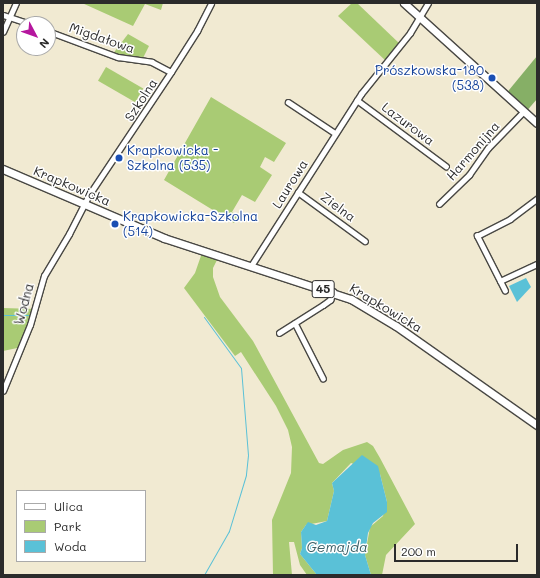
<!DOCTYPE html>
<html>
<head>
<meta charset="utf-8">
<style>
	body { margin:0 }
	#map { position:relative; width:540px; height:578px; overflow:hidden; background:#f1ead2; font-family:Mali,sans-serif }
	div>[style] { position:absolute }
	[style*='--x'] { left:calc(var(--x)*1px); top:calc(var(--y)*1px); width:calc(var(--w)*1px); rotate:calc(var(--a)*1deg) }
	.green>* { inset:0; background:#a9cb74; transform-origin:0 0 }
	.forest>* { inset:0; background:#86af66 }
	.water>* { inset:0; background:#5ac1d7 }
	.stream>* { height:1px; margin:-0.5px; padding:0 0.5px; transform-origin:0.5px; border-radius:0.5px; background:#5ac1d7 }
	.roads { filter:drop-shadow(1px 0 #494844) drop-shadow(-1px 0 #494844) drop-shadow(0 1px #494844) drop-shadow(0 -1px #494844) }
	.minor>* { height:4.5px; margin:-2.25px; padding:0 2.25px; transform-origin:2.25px; border-radius:2.25px; background:#fff }
	.secondary>* { height:7px; margin:-3.5px; padding:0 3.5px; transform-origin:3.5px; border-radius:3.5px; background:#fff }
	.primary>* { height:7px; margin:-3.5px; padding:0 3.5px; transform-origin:3.5px; border-radius:3.5px; background:#fff }
	.dots>* { width:11px; height:11px; translate:-50% -50%; box-sizing:border-box; border:2px solid #fff; border-radius:50% }
	span { translate:-50% -50%; white-space:nowrap; text-align:center; line-height:1.15; -webkit-text-stroke:3px #fff; paint-order:stroke }
	.shield-label span { padding:1px 3px; background:#fff; border:1px solid; border-radius:3px; -webkit-text-stroke-width:0 }
	.shield-label { font-size:12px; color:#2b2b2b; font-weight:700 }
	.street-label { font-size:13px; color:#2b2b2b }
	.transit-label { font-size:13px; color:#164399 }
	.right { translate:-100% -50%; text-align:right }
	.left { translate:0 -50%; text-align:left }
	.water-label { font-size:14px; color:#3b6067; font-style:italic }
	.frame { position:absolute; inset:0; border:4px solid #2b2b2b; pointer-events:none }
	.legend { position:absolute; left:16px; top:490px; width:130px; height:72px; box-sizing:border-box; background:#fff; border:1px solid #aaa; margin:0; padding:5px 7px; list-style:none; font-size:12px; color:#2b2b2b }
	.legend li { display:flex; align-items:center; gap:8px; height:20px }
	.legend b { width:20px; border:1px solid #aaa }
	.north { position:absolute; left:16px; top:16px; width:40px; height:40px; box-sizing:border-box; background:#fff; border:1px solid #aaa; border-radius:50%; rotate:131deg; font-size:11px; font-weight:700; line-height:16px; text-align:center; color:#2b2b2b }
	.north::after { content:''; display:block; margin:auto; width:14px; height:18px; background:#b5179e; clip-path:polygon(50% 0,100% 100%,50% 72%,0 100%) }
	.scale { position:absolute; left:394px; top:544px; width:124px; height:18px; box-sizing:border-box; border:2px solid #2b2b2b; border-top:0; padding-left:5px; font-size:12px; line-height:14px; white-space:nowrap; color:#2b2b2b; -webkit-text-stroke:3px #fff; paint-order:stroke }
</style>
</head>
<body>
<div id="map">
	<div class="green">
		<i style="clip-path:polygon(82px 3px,163px 3px,161px 10px,145px 4px,133px 26px)"></i>
		<i style="clip-path:polygon(352px 3px,357px 3px,401px 45px,387px 62px,338px 16px)"></i>
		<i style="clip-path:polygon(128px 34px,149px 46px,141px 62px,112px 55px)"></i>
		<i style="left:106px;top:67px;width:43px;height:16px;rotate:30deg"></i>
		<i style="clip-path:polygon(211px 97px,286px 143px,274px 162px,265px 157px,260px 167px,272px 175px,255px 202px,242px 195px,232px 212px,238px 217px,234px 223px,164px 180px)"></i>
		<i style="clip-path:polygon(203px 250px,219px 256px,213px 268px,213px 277px,220px 297px,253px 341px,319px 463px,323px 464px,343px 450px,367px 442px,373px 446px,380px 458px,415px 524px,386px 555px,382px 575px,371px 575px,365px 555px,370px 527px,383px 516px,387px 502px,380px 474px,351px 463px,332px 483px,334px 491px,327px 521px,306px 525px,301px 532px,302px 548px,300px 554px,317px 575px,307px 575px,300px 565px,294px 542px,289px 542px,292px 575px,273px 575px,272px 520px,291px 473px,292px 447px,288px 430px,276px 406px,241px 352px,235px 356px,184px 288px,195px 273px)"></i>
		<i style="clip-path:polygon(3px 308px,35px 309px,22px 347px,3px 351px)"></i>
	</div>
	<div class="forest">
		<i style="clip-path:polygon(537px 56px,537px 99px,525px 113px,505px 95px)"></i>
	</div>
	<div class="water">
		<i style="clip-path:polygon(526px 278px,531px 287px,517px 302px,509px 286px)"></i>
		<i style="clip-path:polygon(362px 455px,378px 466px,387px 502px,387px 512px,373px 523px,368px 533px,365px 555px,371px 575px,317px 575px,300px 554px,302px 548px,301px 532px,308px 522px,316px 525px,327px 521px,334px 491px,332px 483px)"></i>
	</div>
	<div class="stream">
		<i style="--x:3;--y:315;--w:25;--a:0"></i>
		<i style="--x:204;--y:317;--w:63;--a:54"></i>
		<i style="--x:241;--y:368;--w:87;--a:85.4"></i>
		<i style="--x:248;--y:455;--w:20;--a:96"></i>
		<i style="--x:246;--y:475;--w:59;--a:106.9"></i>
		<i style="--x:229;--y:531;--w:51;--a:119.6"></i>
	</div>
	<div class="roads">
		<div class="minor">
			<i style="--x:3;--y:15;--w:29;--a:18"></i>
			<i style="--x:48;--y:31;--w:75;--a:20.4"></i>
			<i style="--x:118;--y:57;--w:34;--a:8"></i>
			<i style="--x:152;--y:62;--w:21;--a:28"></i>
			<i style="--x:3;--y:32;--w:32;--a:-66"></i>
			<i style="--x:357;--y:100;--w:111;--a:36.6"></i>
			<i style="--x:288;--y:102;--w:56;--a:33.4"></i>
			<i style="--x:298;--y:192;--w:83;--a:36.2"></i>
			<i style="--x:439;--y:204;--w:42;--a:-44"></i>
			<i style="--x:469;--y:175;--w:33;--a:-55"></i>
			<i style="--x:488;--y:148;--w:50;--a:-45.8"></i>
			<i style="--x:251;--y:266;--w:204;--a:-57.4"></i>
			<i style="--x:361;--y:94;--w:78;--a:-51.2"></i>
			<i style="--x:410;--y:33;--w:35;--a:-59"></i>
			<i style="--x:500;--y:281;--w:41;--a:-24.7"></i>
			<i style="--x:505;--y:291;--w:62;--a:-117"></i>
			<i style="--x:477;--y:236;--w:37;--a:-27"></i>
			<i style="--x:510;--y:219;--w:34;--a:-37"></i>
			<i style="--x:295;--y:323;--w:62;--a:63"></i>
			<i style="--x:279;--y:333;--w:52;--a:-32.5"></i>
			<i style="--x:323;--y:305;--w:9;--a:-36"></i>
			<i style="--x:330;--y:300;--w:9;--a:-69"></i>
			<i style="--x:3;--y:391;--w:71;--a:-67.8"></i>
			<i style="--x:30;--y:325;--w:51;--a:-74.1"></i>
			<i style="--x:44;--y:276;--w:49;--a:-59.2"></i>
			<i style="--x:69;--y:234;--w:44;--a:-62.9"></i>
			<i style="--x:89;--y:195;--w:148;--a:-56.3"></i>
			<i style="--x:171;--y:72;--w:49;--a:-57.6"></i>
			<i style="--x:197;--y:31;--w:31;--a:-63"></i>
		</div>
		<div class="secondary">
			<i style="--x:404;--y:3;--w:179;--a:42.1"></i>
		</div>
		<div class="primary">
			<i style="--x:3;--y:169;--w:175;--a:23.2"></i>
			<i style="--x:164;--y:238;--w:197;--a:18.1"></i>
			<i style="--x:351;--y:299;--w:52;--a:31"></i>
			<i style="--x:396;--y:326;--w:172;--a:35.1"></i>
		</div>
	</div>
	<div class="dots">
		<i style="left:492px;top:78px;background:#1a4fb4"></i>
		<i style="left:119px;top:158px;background:#1a4fb4"></i>
		<i style="left:115px;top:224px;background:#1a4fb4"></i>
	</div>
	<div class="shield-label">
		<span style="left:323px;top:289px">45</span>
	</div>
	<div class="street-label">
		<span style="left:102px;top:38px;rotate:19deg">Migdałowa</span>
		<span style="left:141px;top:100px;rotate:-57deg">Szkolna</span>
		<span style="left:408px;top:124px;rotate:37deg">Lazurowa</span>
		<span style="left:473px;top:151px;rotate:-49deg">Harmonijna</span>
		<span style="left:290px;top:184px;rotate:-58deg">Laurowa</span>
		<span style="left:72px;top:186px;rotate:23deg">Krapkowicka</span>
		<span style="left:338px;top:207px;rotate:36deg">Zielna</span>
		<span style="left:24px;top:304px;rotate:-75deg">Wodna</span>
		<span style="left:386px;top:308px;rotate:31deg">Krapkowicka</span>
	</div>
	<div class="transit-label">
		<span class="right" style="left:484px;top:78px">Prószkowska-180<br>(538)</span>
		<span class="left" style="left:127px;top:158px">Krapkowicka -<br>Szkolna (535)</span>
		<span class="left" style="left:123px;top:224px">Krapkowicka-Szkolna<br>(514)</span>
	</div>
	<div class="water-label">
		<span style="left:337px;top:547px">Gemajda</span>
	</div>
	<div class="frame"></div>
	<ul class="legend">
	<li><b style="height:5px;background:#fff"></b>Ulica</li>
	<li><b style="height:11px;background:#a9cb74"></b>Park</li>
	<li><b style="height:11px;background:#5ac1d7"></b>Woda</li>
	</ul>
	<div class="north">N</div>
	<div class="scale">200 m</div>
</div>
</body>
</html>
